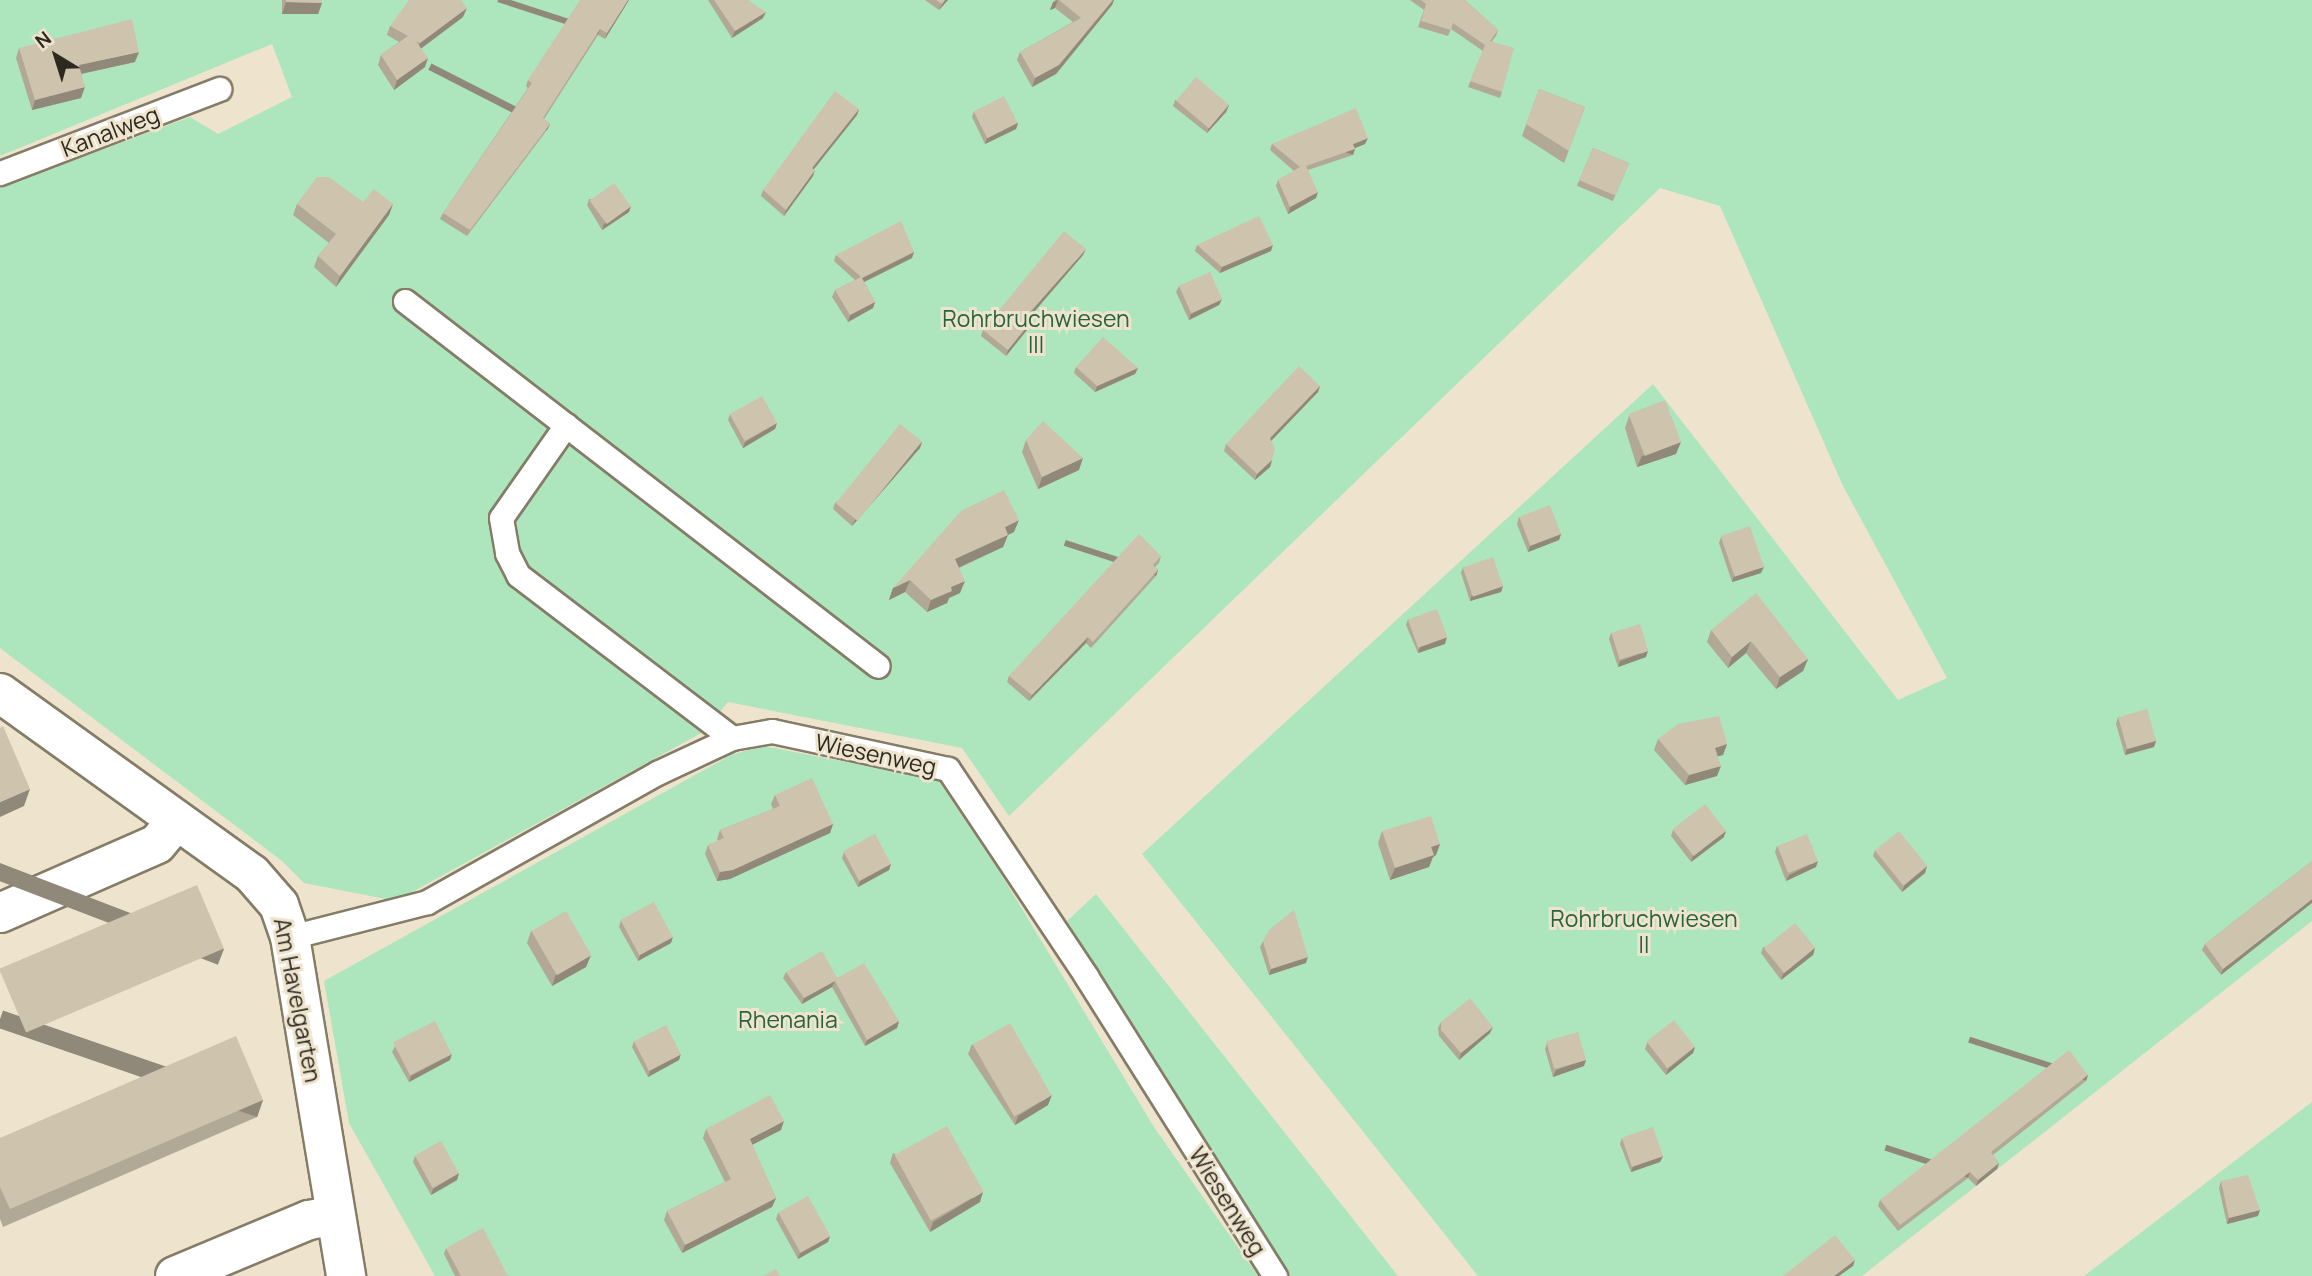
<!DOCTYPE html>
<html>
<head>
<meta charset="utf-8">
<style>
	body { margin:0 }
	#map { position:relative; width:2312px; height:1276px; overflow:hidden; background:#eee4cd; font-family:Manrope,sans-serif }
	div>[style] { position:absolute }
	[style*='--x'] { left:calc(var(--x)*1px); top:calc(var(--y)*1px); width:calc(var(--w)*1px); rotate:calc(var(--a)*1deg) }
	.green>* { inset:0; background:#ade5bc }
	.roads { filter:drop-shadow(2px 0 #857c67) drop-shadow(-2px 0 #857c67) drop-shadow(0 2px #857c67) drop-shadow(0 -2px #857c67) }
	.service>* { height:23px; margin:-11.5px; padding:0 11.5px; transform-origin:11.5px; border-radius:11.5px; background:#fff }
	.minor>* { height:38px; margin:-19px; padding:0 19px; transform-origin:19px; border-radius:19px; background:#fff }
	.wall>* { inset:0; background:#b1a995; transform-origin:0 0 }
	.shaded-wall>* { inset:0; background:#908979; transform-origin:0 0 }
	.building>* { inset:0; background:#cec4ad; transform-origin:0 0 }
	span { translate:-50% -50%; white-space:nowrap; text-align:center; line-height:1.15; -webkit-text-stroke:6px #eee4cd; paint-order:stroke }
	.street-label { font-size:23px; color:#2d2921 }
	.park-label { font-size:23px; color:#28643e }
	.north { position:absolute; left:21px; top:21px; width:70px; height:70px; -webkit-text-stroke:5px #eee4cd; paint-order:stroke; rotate:322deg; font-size:19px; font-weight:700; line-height:28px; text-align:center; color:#2d2921 }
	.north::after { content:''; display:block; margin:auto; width:24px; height:32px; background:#2d2921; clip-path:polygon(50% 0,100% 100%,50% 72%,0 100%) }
</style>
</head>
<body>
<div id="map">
	<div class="green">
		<i style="clip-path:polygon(0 0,2312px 0,2312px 921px,1862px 1276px,1478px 1276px,1142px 854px,1653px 384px,1898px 700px,1947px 678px,1843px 486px,1720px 206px,1660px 188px,1009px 816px,962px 748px,728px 702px,703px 732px,396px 901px,304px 883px,282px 861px,0 648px,0 188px,190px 117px,218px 134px,292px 97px,272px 44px,0 156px)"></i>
		<i style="clip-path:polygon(764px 746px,938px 780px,1002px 876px,1154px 1127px,1258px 1276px,435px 1276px,349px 1123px,324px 981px,731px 755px)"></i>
		<i style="clip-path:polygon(1096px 894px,1398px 1276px,1291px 1276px,1172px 1100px,1067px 921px)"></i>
		<i style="clip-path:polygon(2312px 1102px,2312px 1276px,2084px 1276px)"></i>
	</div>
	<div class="roads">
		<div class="service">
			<i style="--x:0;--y:173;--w:235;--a:-21"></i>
			<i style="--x:405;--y:301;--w:597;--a:37.66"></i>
			<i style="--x:566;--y:425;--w:113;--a:125"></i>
			<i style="--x:501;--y:518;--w:36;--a:80"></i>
			<i style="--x:507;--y:553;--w:25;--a:63"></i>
			<i style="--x:518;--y:575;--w:269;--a:37.3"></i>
			<i style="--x:290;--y:937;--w:141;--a:-14.3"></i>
			<i style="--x:427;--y:902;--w:264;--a:-29.3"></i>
			<i style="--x:657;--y:773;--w:83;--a:-25"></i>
			<i style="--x:732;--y:738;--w:41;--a:-9.9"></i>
			<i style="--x:772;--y:731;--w:180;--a:12.2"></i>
			<i style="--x:948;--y:769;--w:249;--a:56.3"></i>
			<i style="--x:1086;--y:976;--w:355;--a:57.8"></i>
		</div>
		<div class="minor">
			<i style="--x:0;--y:693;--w:310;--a:35.7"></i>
			<i style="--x:252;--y:874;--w:41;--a:48.9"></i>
			<i style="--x:279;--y:905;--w:34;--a:71"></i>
			<i style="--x:290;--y:937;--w:344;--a:80.6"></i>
			<i style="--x:0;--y:913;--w:171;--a:-23.7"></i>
			<i style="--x:157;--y:844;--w:30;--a:-50"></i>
			<i style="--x:175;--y:1276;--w:145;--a:-22.7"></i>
			<i style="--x:309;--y:1220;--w:27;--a:-10"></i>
		</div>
	</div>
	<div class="wall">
		<i style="clip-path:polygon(282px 0,322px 0,322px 3px,318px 14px,282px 14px)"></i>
		<i style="clip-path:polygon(629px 0,605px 39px,598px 35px,544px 119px,550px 124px,547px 130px,467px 236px,440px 219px,443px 213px,528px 88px,526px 86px,528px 80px)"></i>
		<i style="clip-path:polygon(708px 0,748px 0,763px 18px,732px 38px)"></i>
		<i style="clip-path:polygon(925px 0,948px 0,939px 10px)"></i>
		<i style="clip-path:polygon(1055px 0,1114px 0,1112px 5px,1056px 74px,1032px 87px,1017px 60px,1020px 52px,1073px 22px,1055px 8px,1050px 10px)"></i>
		<i style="clip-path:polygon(1410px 0,1465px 0,1498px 30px,1496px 36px,1492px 41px,1502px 92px,1500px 98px,1468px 87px,1483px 51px,1451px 29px,1448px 36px,1418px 27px,1424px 10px)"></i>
		<i style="clip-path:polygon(462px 2px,463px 17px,421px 49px,425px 67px,394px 90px,378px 65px,381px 55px,399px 42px,387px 35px,390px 26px)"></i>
		<i style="clip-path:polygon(19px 48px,135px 62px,82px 74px,81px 98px,32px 110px,16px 58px)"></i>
		<i style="clip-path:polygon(1539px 89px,1585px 107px,1564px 163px,1522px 136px)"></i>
		<i style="clip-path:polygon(1175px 100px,1229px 105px,1226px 112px,1207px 133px,1173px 106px)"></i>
		<i style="clip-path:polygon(859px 109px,857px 115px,814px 169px,813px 176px,784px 216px,761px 196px,763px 190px)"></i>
		<i style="clip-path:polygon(974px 111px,1018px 123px,1016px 129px,985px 144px,972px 117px)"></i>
		<i style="clip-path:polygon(1272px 144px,1365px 144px,1355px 148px,1353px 155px,1308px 170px,1316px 198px,1288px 214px,1276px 186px,1278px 180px,1294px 171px,1270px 150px)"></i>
		<i style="left:1593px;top:148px;width:39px;height:41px;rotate:23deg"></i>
		<i style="clip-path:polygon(589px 199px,631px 206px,629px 212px,602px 230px,587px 205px)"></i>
		<i style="clip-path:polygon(297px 204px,393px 204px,389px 215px,336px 287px,314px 267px,318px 256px,329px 243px,293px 215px)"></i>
		<i style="clip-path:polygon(1197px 245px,1271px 251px,1220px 273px,1195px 251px)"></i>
		<i style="clip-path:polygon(914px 252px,912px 258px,864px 282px,875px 302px,873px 308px,848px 322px,832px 297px,835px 290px,855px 280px,834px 261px,836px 255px)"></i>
		<i style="clip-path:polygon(1083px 255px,1026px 321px,1027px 330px,1006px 356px,981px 336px,983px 330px)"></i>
		<i style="clip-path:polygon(1179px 286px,1222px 299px,1219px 305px,1189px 320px,1176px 292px)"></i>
		<i style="clip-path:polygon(1076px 367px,1138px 368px,1135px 374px,1095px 392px,1074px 373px)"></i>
		<i style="clip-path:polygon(1320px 386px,1318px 392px,1271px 441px,1272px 460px,1270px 467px,1255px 480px,1224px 451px,1226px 444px)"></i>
		<i style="clip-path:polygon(730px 414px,777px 423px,775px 429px,743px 448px,728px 420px)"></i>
		<i style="clip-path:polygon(1629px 416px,1676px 454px,1637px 467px,1625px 428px)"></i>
		<i style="clip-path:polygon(1026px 440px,1079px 470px,1038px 489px,1022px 452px)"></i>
		<i style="clip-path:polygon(922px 442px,920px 448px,852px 526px,833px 509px,835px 503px)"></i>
		<i style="clip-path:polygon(1519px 517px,1561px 534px,1559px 540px,1528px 552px,1517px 524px)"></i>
		<i style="clip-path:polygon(1014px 532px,1008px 535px,1003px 547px,959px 568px,960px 593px,949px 598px,947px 603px,927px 612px,905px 592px,889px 600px,893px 588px)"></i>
		<i style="clip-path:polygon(1721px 537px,1761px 573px,1732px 582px,1719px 543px)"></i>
		<i style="clip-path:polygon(1161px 556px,1159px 563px,1155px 567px,1158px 570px,1156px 576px,1091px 648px,1086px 643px,1029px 701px,1007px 682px,1009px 676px)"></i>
		<i style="clip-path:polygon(1463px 567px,1503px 586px,1501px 592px,1470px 601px,1461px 573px)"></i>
		<i style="clip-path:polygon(1408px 619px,1445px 644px,1418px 653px,1406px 625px)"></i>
		<i style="clip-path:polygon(1711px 630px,1808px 659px,1803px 671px,1776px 689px,1746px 653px,1728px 668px,1707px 642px)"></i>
		<i style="clip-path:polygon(1611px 633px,1646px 657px,1618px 667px,1609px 639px)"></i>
		<i style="clip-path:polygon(2118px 717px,2156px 741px,2154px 747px,2125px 755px,2116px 724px)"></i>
		<i style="clip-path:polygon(1658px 739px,1727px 744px,1723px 755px,1718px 756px,1717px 776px,1685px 785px,1654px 750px)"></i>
		<i style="clip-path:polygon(775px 795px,833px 824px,830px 833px,730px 879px,717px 881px,705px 854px,708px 845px,718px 841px,717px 839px,720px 830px,773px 809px,771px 804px)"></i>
		<i style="clip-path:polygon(1673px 830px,1724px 837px,1691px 862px,1671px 836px)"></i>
		<i style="clip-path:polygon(1382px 831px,1440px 844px,1436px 855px,1433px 857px,1429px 867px,1390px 880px,1378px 843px)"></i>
		<i style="clip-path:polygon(1777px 846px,1816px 867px,1786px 881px,1775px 852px)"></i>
		<i style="clip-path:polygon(1875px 850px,1927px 866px,1925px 873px,1902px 892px,1873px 856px)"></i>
		<i style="clip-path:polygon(844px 852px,891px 864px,889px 870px,858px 887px,842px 858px)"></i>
		<i style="clip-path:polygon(2312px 861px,2221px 975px,2202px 950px,2205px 944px)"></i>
		<i style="clip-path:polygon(621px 920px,671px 943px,638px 961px,619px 927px)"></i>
		<i style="clip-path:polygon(531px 931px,591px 955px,586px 967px,552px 986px,527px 943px)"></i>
		<i style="clip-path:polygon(1263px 941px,1306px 963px,1269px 975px,1260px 947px)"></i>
		<i style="clip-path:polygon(1763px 947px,1815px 948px,1813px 955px,1781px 980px,1761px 953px)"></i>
		<i style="clip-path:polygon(786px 972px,837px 978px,899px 1021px,897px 1028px,865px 1046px,832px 987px,802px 1004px,783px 978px)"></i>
		<i style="clip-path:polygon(1441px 1022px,1490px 1033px,1459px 1060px,1439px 1036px,1438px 1028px)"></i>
		<i style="clip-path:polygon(634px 1041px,679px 1060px,648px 1077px,632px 1047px)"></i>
		<i style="clip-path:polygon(1547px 1043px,1586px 1060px,1584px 1066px,1553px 1077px,1545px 1049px)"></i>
		<i style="clip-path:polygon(1647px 1043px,1695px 1047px,1693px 1053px,1666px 1075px,1645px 1049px)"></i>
		<i style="clip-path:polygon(972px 1044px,1048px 1105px,1015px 1125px,968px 1054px)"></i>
		<i style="clip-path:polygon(395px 1046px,450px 1060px,409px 1082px,392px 1052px)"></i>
		<i style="clip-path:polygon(2088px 1075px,2086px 1081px,1993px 1155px,1999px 1163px,1997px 1169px,1976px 1186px,1968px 1178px,1898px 1231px,1878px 1206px,1880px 1200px)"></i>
		<i style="clip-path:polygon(263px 1100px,257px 1117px,3px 1227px,0 1219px,0 1138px)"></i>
		<i style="clip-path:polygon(706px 1129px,781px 1130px,752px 1145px,776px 1198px,772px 1207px,682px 1253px,664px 1220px,667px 1211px,725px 1182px,703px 1138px)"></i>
		<i style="clip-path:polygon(1622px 1138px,1663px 1156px,1660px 1162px,1631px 1172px,1620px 1144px)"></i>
		<i style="clip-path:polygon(893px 1153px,980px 1202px,930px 1232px,890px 1163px)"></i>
		<i style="clip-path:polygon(415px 1156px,459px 1173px,457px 1180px,431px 1195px,413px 1162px)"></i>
		<i style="clip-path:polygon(2221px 1181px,2258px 1216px,2227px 1224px,2219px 1188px)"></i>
		<i style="clip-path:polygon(778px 1213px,830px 1236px,828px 1242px,798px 1259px,776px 1219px)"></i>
		<i style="clip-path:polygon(446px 1248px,508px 1276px,455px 1276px,444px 1254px)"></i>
	</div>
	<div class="shaded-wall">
		<i style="clip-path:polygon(628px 0,629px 0,605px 39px,607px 33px)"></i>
		<i style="clip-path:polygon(945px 0,948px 0,939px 10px,942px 4px)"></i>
		<i style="clip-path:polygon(1058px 0,1055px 8px,1050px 10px,1053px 2px)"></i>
		<i style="clip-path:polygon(1113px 0,1114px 0,1112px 5px,1056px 74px,1032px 87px,1035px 78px)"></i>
		<i style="clip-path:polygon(286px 2px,322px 3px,318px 14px,282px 14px)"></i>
		<i style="clip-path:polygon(467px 8px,463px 17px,416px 52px,420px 43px)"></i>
		<i style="clip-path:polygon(766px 12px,763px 18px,732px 38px,735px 31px)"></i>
		<i style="left:600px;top:29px;width:6px;height:106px;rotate:108deg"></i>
		<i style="clip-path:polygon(139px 52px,135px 62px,75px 75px,79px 65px)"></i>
		<i style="clip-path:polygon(428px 58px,425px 67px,394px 90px,397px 80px)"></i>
		<i style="clip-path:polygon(85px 87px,81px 98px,32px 110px,35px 100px)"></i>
		<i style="clip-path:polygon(1229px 105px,1226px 112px,1207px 133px,1209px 127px)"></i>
		<i style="clip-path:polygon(859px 109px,857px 115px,810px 174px,812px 168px)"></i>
		<i style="clip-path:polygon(1018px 123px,1016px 129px,985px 144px,987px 138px)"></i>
		<i style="left:550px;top:124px;width:7px;height:133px;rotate:117deg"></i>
		<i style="clip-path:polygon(1368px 138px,1365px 144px,1350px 150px,1353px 144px)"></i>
		<i style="left:1355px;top:149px;width:6px;height:52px;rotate:108deg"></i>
		<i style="clip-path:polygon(815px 170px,813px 176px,784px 216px,786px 210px)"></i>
		<i style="clip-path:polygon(1318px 192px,1316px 198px,1288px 214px,1290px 207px)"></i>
		<i style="clip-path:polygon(393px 204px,389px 215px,336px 287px,340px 276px)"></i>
		<i style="clip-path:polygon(631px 206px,629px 212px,602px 230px,604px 224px)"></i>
		<i style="clip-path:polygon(1273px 245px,1271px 251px,1220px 273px,1222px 267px)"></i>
		<i style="clip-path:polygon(1086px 249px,1083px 255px,1022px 326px,1024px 319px)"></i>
		<i style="clip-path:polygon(914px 252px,912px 258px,860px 284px,862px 278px)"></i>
		<i style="clip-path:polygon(1222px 299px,1219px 305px,1189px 320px,1191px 314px)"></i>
		<i style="clip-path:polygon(875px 302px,873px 308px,848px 322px,850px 315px)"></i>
		<i style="clip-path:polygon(1029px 324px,1027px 330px,1006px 356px,1008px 350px)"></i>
		<i style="clip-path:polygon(1138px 368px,1135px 374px,1095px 392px,1097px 386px)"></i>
		<i style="clip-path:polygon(1320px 386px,1318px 392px,1268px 444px,1270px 438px)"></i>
		<i style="clip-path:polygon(777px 423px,775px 429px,743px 448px,745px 442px)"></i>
		<i style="clip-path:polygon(922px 442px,920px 448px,852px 526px,855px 520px)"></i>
		<i style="clip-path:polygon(1681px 442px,1676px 454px,1637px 467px,1642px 456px)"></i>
		<i style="clip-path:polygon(1083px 458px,1079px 470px,1038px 489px,1042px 477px)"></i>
		<i style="clip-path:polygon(1272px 460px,1270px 467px,1255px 480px,1257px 474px)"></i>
		<i style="clip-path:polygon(1019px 520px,1014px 532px,1008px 535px,1003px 547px,951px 571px,955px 559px,1005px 527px)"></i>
		<i style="clip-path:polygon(1561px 534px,1559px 540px,1528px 552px,1530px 546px)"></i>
		<i style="clip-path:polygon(1764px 567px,1761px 573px,1732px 582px,1734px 576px)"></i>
		<i style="left:1158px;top:570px;width:6px;height:97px;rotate:108deg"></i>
		<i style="clip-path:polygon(910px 580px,905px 592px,889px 600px,893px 588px)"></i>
		<i style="clip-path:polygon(965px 581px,960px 593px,949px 598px,947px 603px,927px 612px,931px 600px,951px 587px)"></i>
		<i style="clip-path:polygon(1503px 586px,1501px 592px,1470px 601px,1472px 595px)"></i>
		<i style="clip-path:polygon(1088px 637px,1086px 643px,1029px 701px,1032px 695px)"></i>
		<i style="clip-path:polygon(1447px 637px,1445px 644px,1418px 653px,1420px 647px)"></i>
		<i style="clip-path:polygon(1751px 641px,1746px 653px,1728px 668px,1732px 657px)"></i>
		<i style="clip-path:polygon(1648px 651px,1646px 657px,1618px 667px,1620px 661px)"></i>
		<i style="clip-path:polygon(1808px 659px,1803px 671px,1776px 689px,1780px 677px)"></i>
		<i style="clip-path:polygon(2156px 741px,2154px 747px,2125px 755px,2127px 749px)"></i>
		<i style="clip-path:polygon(1727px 744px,1723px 755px,1712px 758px,1715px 748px)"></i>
		<i style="clip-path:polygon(1721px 766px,1717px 776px,1685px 785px,1689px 775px)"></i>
		<i style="clip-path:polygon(30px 789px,24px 806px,0 817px,0 802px)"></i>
		<i style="clip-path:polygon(833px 824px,830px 833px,730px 879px,717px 881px,720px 872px)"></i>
		<i style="clip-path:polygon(1726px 831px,1724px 837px,1691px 862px,1693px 856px)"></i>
		<i style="clip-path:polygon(1440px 844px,1436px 855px,1433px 857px,1429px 867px,1390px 880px,1395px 868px,1431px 847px)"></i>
		<i style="clip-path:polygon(1818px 861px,1816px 867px,1786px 881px,1789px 875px)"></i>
		<i style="clip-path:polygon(891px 864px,889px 870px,858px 887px,860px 881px)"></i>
		<i style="clip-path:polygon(1927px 866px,1925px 873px,1902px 892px,1904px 886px)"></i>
		<i style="clip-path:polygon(2312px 899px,2312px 903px,2221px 975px,2223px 969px)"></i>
		<i style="clip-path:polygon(673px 937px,671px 943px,638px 961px,640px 955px)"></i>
		<i style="clip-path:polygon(1815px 948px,1813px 955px,1781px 980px,1783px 974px)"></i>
		<i style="left:224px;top:949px;width:17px;height:244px;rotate:111deg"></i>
		<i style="clip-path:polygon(591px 955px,586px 967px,552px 986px,556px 974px)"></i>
		<i style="clip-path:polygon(1308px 957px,1306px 963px,1269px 975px,1271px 969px)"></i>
		<i style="clip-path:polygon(835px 981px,832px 987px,802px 1004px,804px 998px)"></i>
		<i style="clip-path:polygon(899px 1021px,897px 1028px,865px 1046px,867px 1040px)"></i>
		<i style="clip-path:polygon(1493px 1027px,1490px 1033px,1459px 1060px,1461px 1053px)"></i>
		<i style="clip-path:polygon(1695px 1047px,1693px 1053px,1666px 1075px,1668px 1069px)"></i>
		<i style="clip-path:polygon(452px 1054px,450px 1060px,409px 1082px,411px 1076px)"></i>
		<i style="clip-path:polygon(681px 1054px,679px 1060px,648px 1077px,650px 1071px)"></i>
		<i style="clip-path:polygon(1586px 1060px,1584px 1066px,1553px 1077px,1556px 1070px)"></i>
		<i style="left:2088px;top:1075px;width:6px;height:124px;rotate:108deg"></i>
		<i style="clip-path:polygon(1052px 1095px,1048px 1105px,1015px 1125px,1018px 1116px)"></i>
		<i style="left:263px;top:1100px;width:18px;height:275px;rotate:109deg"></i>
		<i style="clip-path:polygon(784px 1121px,781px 1130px,746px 1148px,750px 1139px)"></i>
		<i style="clip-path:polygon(1663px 1156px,1660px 1162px,1631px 1172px,1633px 1166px)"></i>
		<i style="clip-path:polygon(1999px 1163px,1997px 1169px,1976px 1186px,1978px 1180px)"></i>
		<i style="left:1970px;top:1172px;width:6px;height:88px;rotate:108deg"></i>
		<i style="clip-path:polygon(459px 1173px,457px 1180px,431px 1195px,433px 1189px)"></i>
		<i style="clip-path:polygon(983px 1192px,980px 1202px,930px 1232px,933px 1222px)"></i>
		<i style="clip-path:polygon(776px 1198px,772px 1207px,682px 1253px,685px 1245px)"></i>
		<i style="clip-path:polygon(2260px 1210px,2258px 1216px,2227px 1224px,2229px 1218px)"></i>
		<i style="clip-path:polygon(830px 1236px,828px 1242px,798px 1259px,800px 1253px)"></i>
		<i style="clip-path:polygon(1855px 1260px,1853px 1266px,1839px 1276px,1834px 1276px)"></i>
	</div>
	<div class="building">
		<i style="clip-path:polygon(286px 0,322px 0,322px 3px,286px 2px)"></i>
		<i style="clip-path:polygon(409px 0,461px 0,467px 8px,420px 43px,416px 41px,428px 58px,397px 80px,381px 55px,408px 36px,390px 26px)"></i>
		<i style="clip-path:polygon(580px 0,628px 0,607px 33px,600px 29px,543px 118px,550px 124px,470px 230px,443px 213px,532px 83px,528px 80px)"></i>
		<i style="clip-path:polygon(714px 0,748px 0,766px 12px,735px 31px)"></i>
		<i style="clip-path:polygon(936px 0,945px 0,942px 4px)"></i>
		<i style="clip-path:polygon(1059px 0,1113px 0,1059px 65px,1035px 78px,1020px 52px,1081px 18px)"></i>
		<i style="clip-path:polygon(1421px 0,1465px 0,1498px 30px,1490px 41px,1514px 48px,1502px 92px,1470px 81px,1485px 45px,1453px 23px,1451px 30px,1421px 21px,1426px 4px)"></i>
		<i style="clip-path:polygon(132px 19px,139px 52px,79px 65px,85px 87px,35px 100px,19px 48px)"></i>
		<i style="left:1196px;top:77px;width:43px;height:31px;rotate:40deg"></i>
		<i style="clip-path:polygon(1539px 89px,1585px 107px,1569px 151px,1526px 124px)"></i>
		<i style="clip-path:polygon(835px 91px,859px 109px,812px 168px,815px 170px,786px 210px,763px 190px)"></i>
		<i style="left:1004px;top:96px;width:30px;height:34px;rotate:63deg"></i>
		<i style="clip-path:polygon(1356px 108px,1368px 138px,1353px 144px,1355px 149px,1306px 166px,1318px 192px,1290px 207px,1278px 180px,1300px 167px,1272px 144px)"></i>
		<i style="left:1593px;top:148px;width:39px;height:35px;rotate:23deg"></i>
		<i style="clip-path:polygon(317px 177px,329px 177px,363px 202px,374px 189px,393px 204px,340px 276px,318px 256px,336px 234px,297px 204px)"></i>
		<i style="left:614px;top:183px;width:29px;height:30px;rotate:54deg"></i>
		<i style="clip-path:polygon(1259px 216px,1273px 245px,1222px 267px,1197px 245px)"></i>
		<i style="clip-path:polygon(901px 221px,914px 252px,862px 278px,875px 302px,850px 315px,835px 290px,861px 277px,836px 255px)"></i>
		<i style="clip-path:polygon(1064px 231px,1086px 249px,1024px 319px,1029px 324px,1008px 350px,983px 330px)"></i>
		<i style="left:1210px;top:272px;width:30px;height:34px;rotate:66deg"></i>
		<i style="clip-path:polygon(1103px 337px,1138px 368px,1097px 386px,1076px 367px)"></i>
		<i style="clip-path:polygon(1299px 366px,1320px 386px,1270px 438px,1275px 449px,1272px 460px,1257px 474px,1226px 444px)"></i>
		<i style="left:762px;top:396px;width:31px;height:37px;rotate:61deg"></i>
		<i style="left:1665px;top:400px;width:45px;height:39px;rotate:69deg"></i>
		<i style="clip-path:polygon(1043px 421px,1083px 458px,1042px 477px,1026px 440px)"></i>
		<i style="left:900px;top:424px;width:28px;height:102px;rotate:39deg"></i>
		<i style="clip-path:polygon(1004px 490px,1019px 520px,1005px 527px,1008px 535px,955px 559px,965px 581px,951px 587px,952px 591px,931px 600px,910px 580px,893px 588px,961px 511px)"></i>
		<i style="left:1550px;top:505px;width:31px;height:33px;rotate:69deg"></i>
		<i style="left:1750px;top:526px;width:43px;height:31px;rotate:71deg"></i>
		<i style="clip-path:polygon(1139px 534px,1161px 556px,1153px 565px,1158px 570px,1093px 642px,1088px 637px,1032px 695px,1009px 676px)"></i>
		<i style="left:1493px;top:557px;width:31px;height:32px;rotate:71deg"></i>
		<i style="clip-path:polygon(1756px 593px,1808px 659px,1780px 677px,1751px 641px,1732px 657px,1711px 630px)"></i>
		<i style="left:1437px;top:609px;width:30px;height:31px;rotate:70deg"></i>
		<i style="left:1640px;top:624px;width:28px;height:30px;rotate:73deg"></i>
		<i style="left:2147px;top:709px;width:33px;height:30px;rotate:74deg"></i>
		<i style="clip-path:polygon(1719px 716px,1727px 744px,1715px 748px,1721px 766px,1689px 775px,1658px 739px,1678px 724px)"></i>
		<i style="clip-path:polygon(3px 726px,30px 789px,0 802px,0 728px)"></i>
		<i style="clip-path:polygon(812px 778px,833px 824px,733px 870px,720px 872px,708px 845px,724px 838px,720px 830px,780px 806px,775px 795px)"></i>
		<i style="left:1705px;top:804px;width:34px;height:41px;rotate:52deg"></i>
		<i style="clip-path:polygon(1431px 816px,1440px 844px,1431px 847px,1434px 855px,1395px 868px,1382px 831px)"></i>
		<i style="left:1899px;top:831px;width:45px;height:31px;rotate:51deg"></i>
		<i style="left:875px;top:834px;width:34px;height:36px;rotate:62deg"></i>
		<i style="left:1807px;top:834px;width:29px;height:32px;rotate:68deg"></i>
		<i style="clip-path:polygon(2312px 861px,2312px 899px,2223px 969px,2205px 944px)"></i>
		<i style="left:197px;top:885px;width:69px;height:215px;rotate:67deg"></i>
		<i style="left:654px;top:902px;width:40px;height:38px;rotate:62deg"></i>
		<i style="clip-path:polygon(1294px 910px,1308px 957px,1271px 969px,1263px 941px,1269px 930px)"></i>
		<i style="left:566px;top:911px;width:51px;height:40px;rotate:60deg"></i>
		<i style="left:1795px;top:923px;width:32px;height:40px;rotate:51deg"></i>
		<i style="clip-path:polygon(822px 951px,837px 978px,864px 963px,899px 1021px,867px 1040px,835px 981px,804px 998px,786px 972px)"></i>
		<i style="clip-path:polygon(1470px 998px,1493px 1027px,1461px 1053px,1441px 1030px,1441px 1022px)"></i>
		<i style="left:1674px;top:1020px;width:34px;height:35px;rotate:52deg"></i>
		<i style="left:435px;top:1021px;width:37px;height:47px;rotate:63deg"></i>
		<i style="left:1010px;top:1023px;width:83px;height:43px;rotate:60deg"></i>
		<i style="left:666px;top:1025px;width:33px;height:36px;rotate:63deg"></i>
		<i style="left:1578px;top:1032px;width:29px;height:33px;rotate:74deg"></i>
		<i style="clip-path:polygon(236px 1036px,263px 1100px,10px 1209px,0 1187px,0 1138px)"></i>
		<i style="clip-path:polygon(2069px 1050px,2088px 1075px,1991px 1152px,1999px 1163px,1978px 1180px,1970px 1172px,1900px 1225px,1880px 1200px)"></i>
		<i style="clip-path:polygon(770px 1095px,784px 1121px,750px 1139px,776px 1198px,685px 1245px,667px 1211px,731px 1179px,706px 1129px)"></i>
		<i style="left:947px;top:1126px;width:75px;height:60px;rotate:61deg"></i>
		<i style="left:1653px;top:1127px;width:31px;height:33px;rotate:71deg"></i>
		<i style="left:441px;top:1141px;width:37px;height:30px;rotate:61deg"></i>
		<i style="clip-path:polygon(2248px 1175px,2260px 1210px,2229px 1218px,2221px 1181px)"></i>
		<i style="left:808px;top:1196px;width:46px;height:34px;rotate:61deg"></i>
		<i style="clip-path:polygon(483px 1228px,508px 1276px,461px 1276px,446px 1248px)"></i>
		<i style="clip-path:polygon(1835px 1235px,1855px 1260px,1834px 1276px,1783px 1276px)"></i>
		<i style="clip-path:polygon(776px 1269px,780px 1276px,763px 1276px)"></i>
	</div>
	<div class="street-label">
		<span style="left:110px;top:131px;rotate:-21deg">Kanalweg</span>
		<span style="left:876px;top:754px;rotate:12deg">Wiesenweg</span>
		<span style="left:298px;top:1000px;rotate:79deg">Am Havelgarten</span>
		<span style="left:1228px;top:1201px;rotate:58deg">Wiesenweg</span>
	</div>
	<div class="park-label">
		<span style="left:1036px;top:331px">Rohrbruchwiesen<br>III</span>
		<span style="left:1644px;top:931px">Rohrbruchwiesen<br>II</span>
		<span style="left:788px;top:1019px">Rhenania</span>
	</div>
	<div class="north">N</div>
</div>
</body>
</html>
